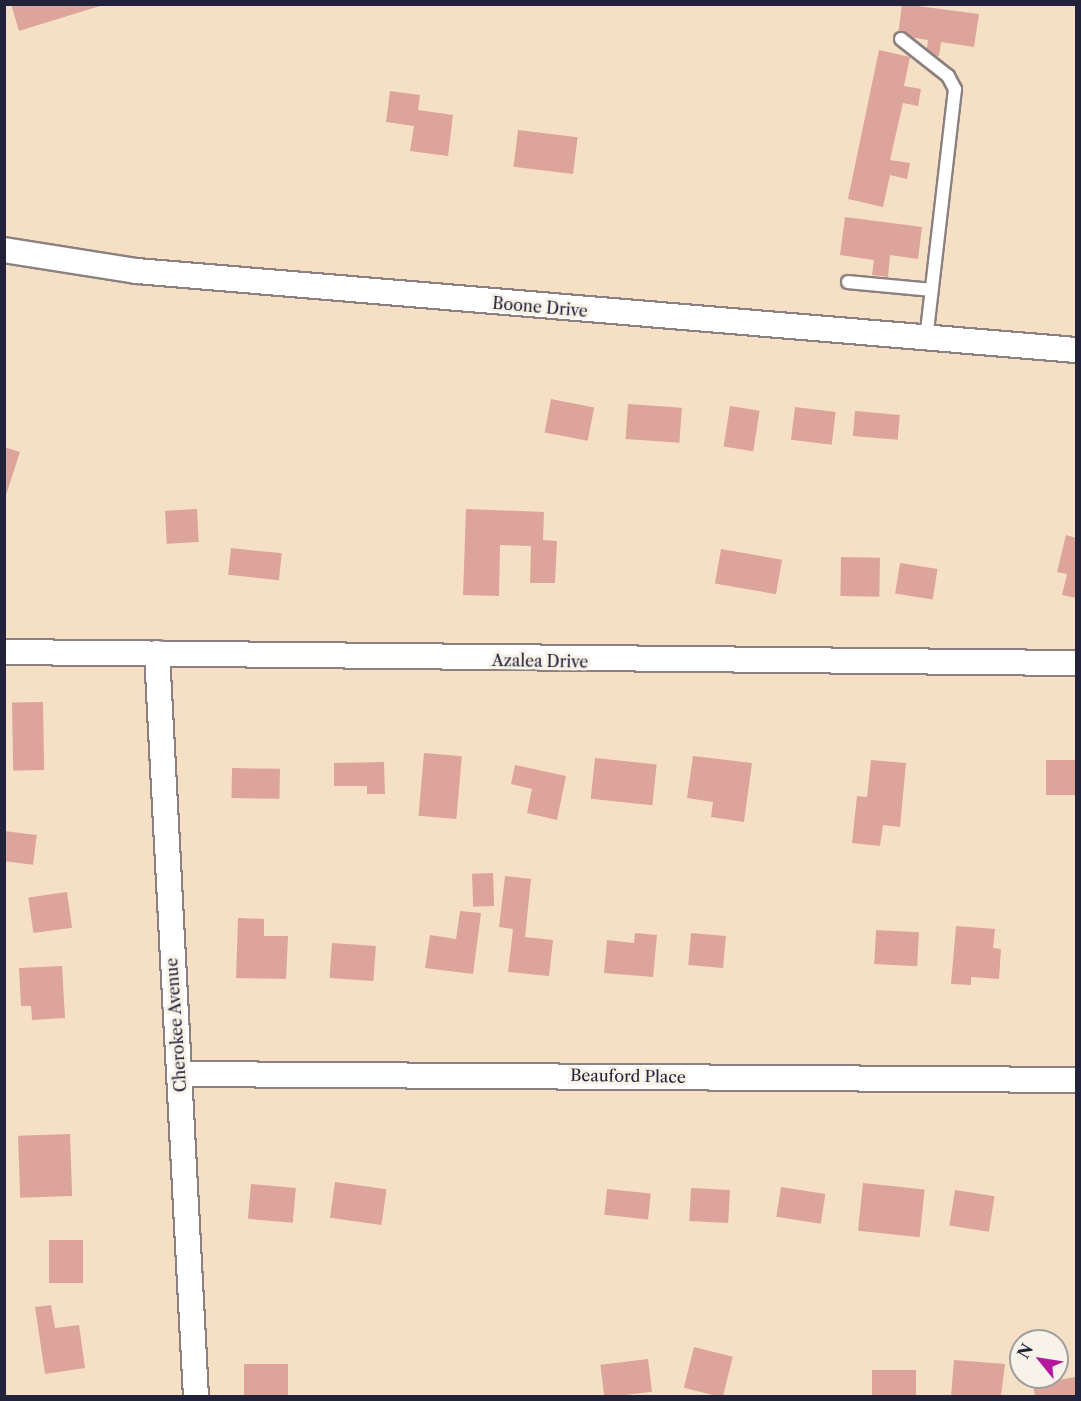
<!DOCTYPE html>
<html>
<head>
<meta charset="utf-8">
<style>
	body { margin:0 }
	#map { position:relative; width:1081px; height:1401px; overflow:hidden; background:#f5e0c6; font-family:"Libre Caslon Text",serif }
	div>[style] { position:absolute }
	[style*='--x'] { left:calc(var(--x)*1px); top:calc(var(--y)*1px); width:calc(var(--w)*1px); rotate:calc(var(--a)*1deg) }
	.building>* { inset:0; background:#dda49b; transform-origin:0 0 }
	.roads { filter:drop-shadow(2px 0 #8c8180) drop-shadow(-2px 0 #8c8180) drop-shadow(0 2px #8c8180) drop-shadow(0 -2px #8c8180) }
	.service>* { height:12px; margin:-6px; padding:0 6px; transform-origin:6px; border-radius:6px; background:#fff }
	.minor>* { height:24px; margin:-12px; padding:0 12px; transform-origin:12px; border-radius:12px; background:#fff }
	span { translate:-50% -50%; white-space:nowrap; text-align:center; line-height:1.15; -webkit-text-stroke:6px #f7f3e8; paint-order:stroke }
	.street-label { font-size:16px; color:#22223b }
	.frame { position:absolute; inset:0; border:6px solid #22223b; pointer-events:none }
	.north { position:absolute; left:1009px; top:1329px; width:60px; height:60px; box-sizing:border-box; background:#f7f3e8; border:2px solid #a29fa3; border-radius:50%; rotate:300deg; font-size:16px; font-weight:700; line-height:24px; text-align:center; color:#22223b }
	.north::after { content:''; display:block; margin:auto; width:21px; height:27px; background:#b5179e; clip-path:polygon(50% 0,100% 100%,50% 72%,0 100%) }
</style>
</head>
<body>
<div id="map">
	<div class="building">
		<i style="clip-path:polygon(11px 4px,103px 4px,103px 5px,19px 31px)"></i>
		<i style="clip-path:polygon(902px 4px,979px 14px,974px 47px,941px 42px,939px 56px,926px 54px,928px 40px,898px 35px)"></i>
		<i style="clip-path:polygon(879px 50px,910px 57px,904px 86px,921px 89px,918px 106px,903px 103px,890px 160px,910px 163px,907px 179px,890px 175px,883px 207px,848px 199px)"></i>
		<i style="clip-path:polygon(390px 91px,420px 95px,418px 110px,453px 115px,448px 156px,410px 151px,414px 126px,386px 122px)"></i>
		<i style="left:518px;top:130px;width:60px;height:37px;rotate:7deg"></i>
		<i style="clip-path:polygon(845px 217px,922px 227px,918px 259px,890px 255px,888px 277px,872px 275px,874px 260px,840px 255px)"></i>
		<i style="left:551px;top:399px;width:44px;height:34px;rotate:11deg"></i>
		<i style="left:628px;top:404px;width:54px;height:35px;rotate:4deg"></i>
		<i style="left:730px;top:406px;width:30px;height:41px;rotate:9deg"></i>
		<i style="left:795px;top:407px;width:41px;height:33px;rotate:7deg"></i>
		<i style="left:855px;top:411px;width:45px;height:25px;rotate:5deg"></i>
		<i style="clip-path:polygon(4px 447px,20px 452px,5px 498px,4px 498px)"></i>
		<i style="left:197px;top:509px;width:33px;height:32px;rotate:87deg"></i>
		<i style="clip-path:polygon(466px 509px,544px 512px,543px 540px,557px 541px,555px 583px,530px 583px,531px 546px,500px 545px,499px 596px,463px 595px)"></i>
		<i style="clip-path:polygon(1066px 535px,1076px 538px,1076px 598px,1062px 595px,1067px 574px,1057px 572px)"></i>
		<i style="left:231px;top:548px;width:51px;height:27px;rotate:6deg"></i>
		<i style="left:721px;top:549px;width:62px;height:35px;rotate:10deg"></i>
		<i style="left:841px;top:557px;width:39px;height:39px;rotate:1deg"></i>
		<i style="left:900px;top:563px;width:38px;height:31px;rotate:9deg"></i>
		<i style="left:43px;top:702px;width:68px;height:31px;rotate:89deg"></i>
		<i style="left:424px;top:753px;width:38px;height:63px;rotate:5deg"></i>
		<i style="clip-path:polygon(693px 756px,752px 763px,744px 822px,711px 817px,713px 802px,687px 798px)"></i>
		<i style="left:595px;top:758px;width:62px;height:41px;rotate:6deg"></i>
		<i style="clip-path:polygon(871px 760px,906px 763px,900px 827px,883px 825px,880px 846px,852px 843px,857px 796px,867px 797px)"></i>
		<i style="left:1076px;top:760px;width:35px;height:30px;rotate:90deg"></i>
		<i style="clip-path:polygon(384px 762px,385px 794px,367px 794px,367px 786px,334px 786px,334px 763px)"></i>
		<i style="clip-path:polygon(515px 765px,566px 776px,557px 820px,527px 813px,532px 789px,511px 784px)"></i>
		<i style="left:232px;top:768px;width:48px;height:30px;rotate:1deg"></i>
		<i style="left:4px;top:831px;width:33px;height:30px;rotate:7deg"></i>
		<i style="left:493px;top:873px;width:33px;height:21px;rotate:88deg"></i>
		<i style="clip-path:polygon(505px 876px,531px 879px,525px 937px,553px 940px,549px 976px,508px 972px,513px 929px,499px 927px)"></i>
		<i style="left:67px;top:892px;width:36px;height:39px;rotate:82deg"></i>
		<i style="clip-path:polygon(460px 911px,481px 913px,473px 974px,425px 968px,430px 935px,456px 939px)"></i>
		<i style="clip-path:polygon(238px 918px,264px 919px,264px 936px,288px 936px,286px 979px,236px 978px)"></i>
		<i style="clip-path:polygon(956px 926px,995px 929px,993px 948px,1001px 949px,999px 979px,971px 977px,971px 985px,951px 984px)"></i>
		<i style="left:876px;top:930px;width:43px;height:34px;rotate:3deg"></i>
		<i style="clip-path:polygon(635px 933px,657px 935px,653px 977px,604px 973px,607px 940px,634px 943px)"></i>
		<i style="left:691px;top:933px;width:35px;height:32px;rotate:5deg"></i>
		<i style="left:332px;top:943px;width:44px;height:35px;rotate:4deg"></i>
		<i style="clip-path:polygon(62px 966px,65px 1018px,32px 1020px,31px 1006px,21px 1006px,19px 968px)"></i>
		<i style="left:70px;top:1134px;width:62px;height:52px;rotate:88deg"></i>
		<i style="left:335px;top:1182px;width:52px;height:36px;rotate:8deg"></i>
		<i style="left:863px;top:1183px;width:62px;height:48px;rotate:6deg"></i>
		<i style="left:251px;top:1184px;width:45px;height:35px;rotate:5deg"></i>
		<i style="left:781px;top:1187px;width:45px;height:30px;rotate:9deg"></i>
		<i style="left:691px;top:1188px;width:39px;height:33px;rotate:3deg"></i>
		<i style="left:607px;top:1189px;width:44px;height:26px;rotate:6deg"></i>
		<i style="left:955px;top:1190px;width:40px;height:36px;rotate:9deg"></i>
		<i style="left:49px;top:1240px;width:34px;height:43px"></i>
		<i style="clip-path:polygon(51px 1305px,55px 1328px,79px 1325px,85px 1368px,45px 1374px,35px 1307px)"></i>
		<i style="left:694px;top:1347px;width:40px;height:42px;rotate:14deg"></i>
		<i style="left:648px;top:1359px;width:33px;height:48px;rotate:83deg"></i>
		<i style="clip-path:polygon(954px 1360px,1005px 1364px,1001px 1396px,951px 1396px)"></i>
		<i style="left:244px;top:1364px;width:44px;height:32px"></i>
		<i style="left:872px;top:1370px;width:44px;height:26px"></i>
		<i style="clip-path:polygon(1043px 1377px,1052px 1381px,1076px 1377px,1076px 1396px,1035px 1396px,1032px 1379px)"></i>
	</div>
	<div class="roads">
		<div class="service">
			<i style="--x:901;--y:39;--w:60;--a:38.2"></i>
			<i style="--x:948;--y:76;--w:15;--a:62"></i>
			<i style="--x:955;--y:89;--w:252;--a:96.6"></i>
			<i style="--x:848;--y:282;--w:84;--a:5.4"></i>
		</div>
		<div class="minor">
			<i style="--x:4;--y:250;--w:135;--a:9"></i>
			<i style="--x:137;--y:271;--w:942;--a:4.81"></i>
			<i style="--x:4;--y:652;--w:1072;--a:0.59"></i>
			<i style="--x:157;--y:653;--w:744;--a:87"></i>
			<i style="--x:179;--y:1074;--w:897;--a:0.38"></i>
		</div>
	</div>
	<div class="street-label">
		<span style="left:540px;top:307px;rotate:5deg">Boone Drive</span>
		<span style="left:540px;top:661px;rotate:1deg">Azalea Drive</span>
		<span style="left:176px;top:1025px;rotate:-94deg">Cherokee Avenue</span>
		<span style="left:628px;top:1076px;rotate:1deg">Beauford Place</span>
	</div>
	<div class="frame"></div>
	<div class="north">N</div>
</div>
</body>
</html>
